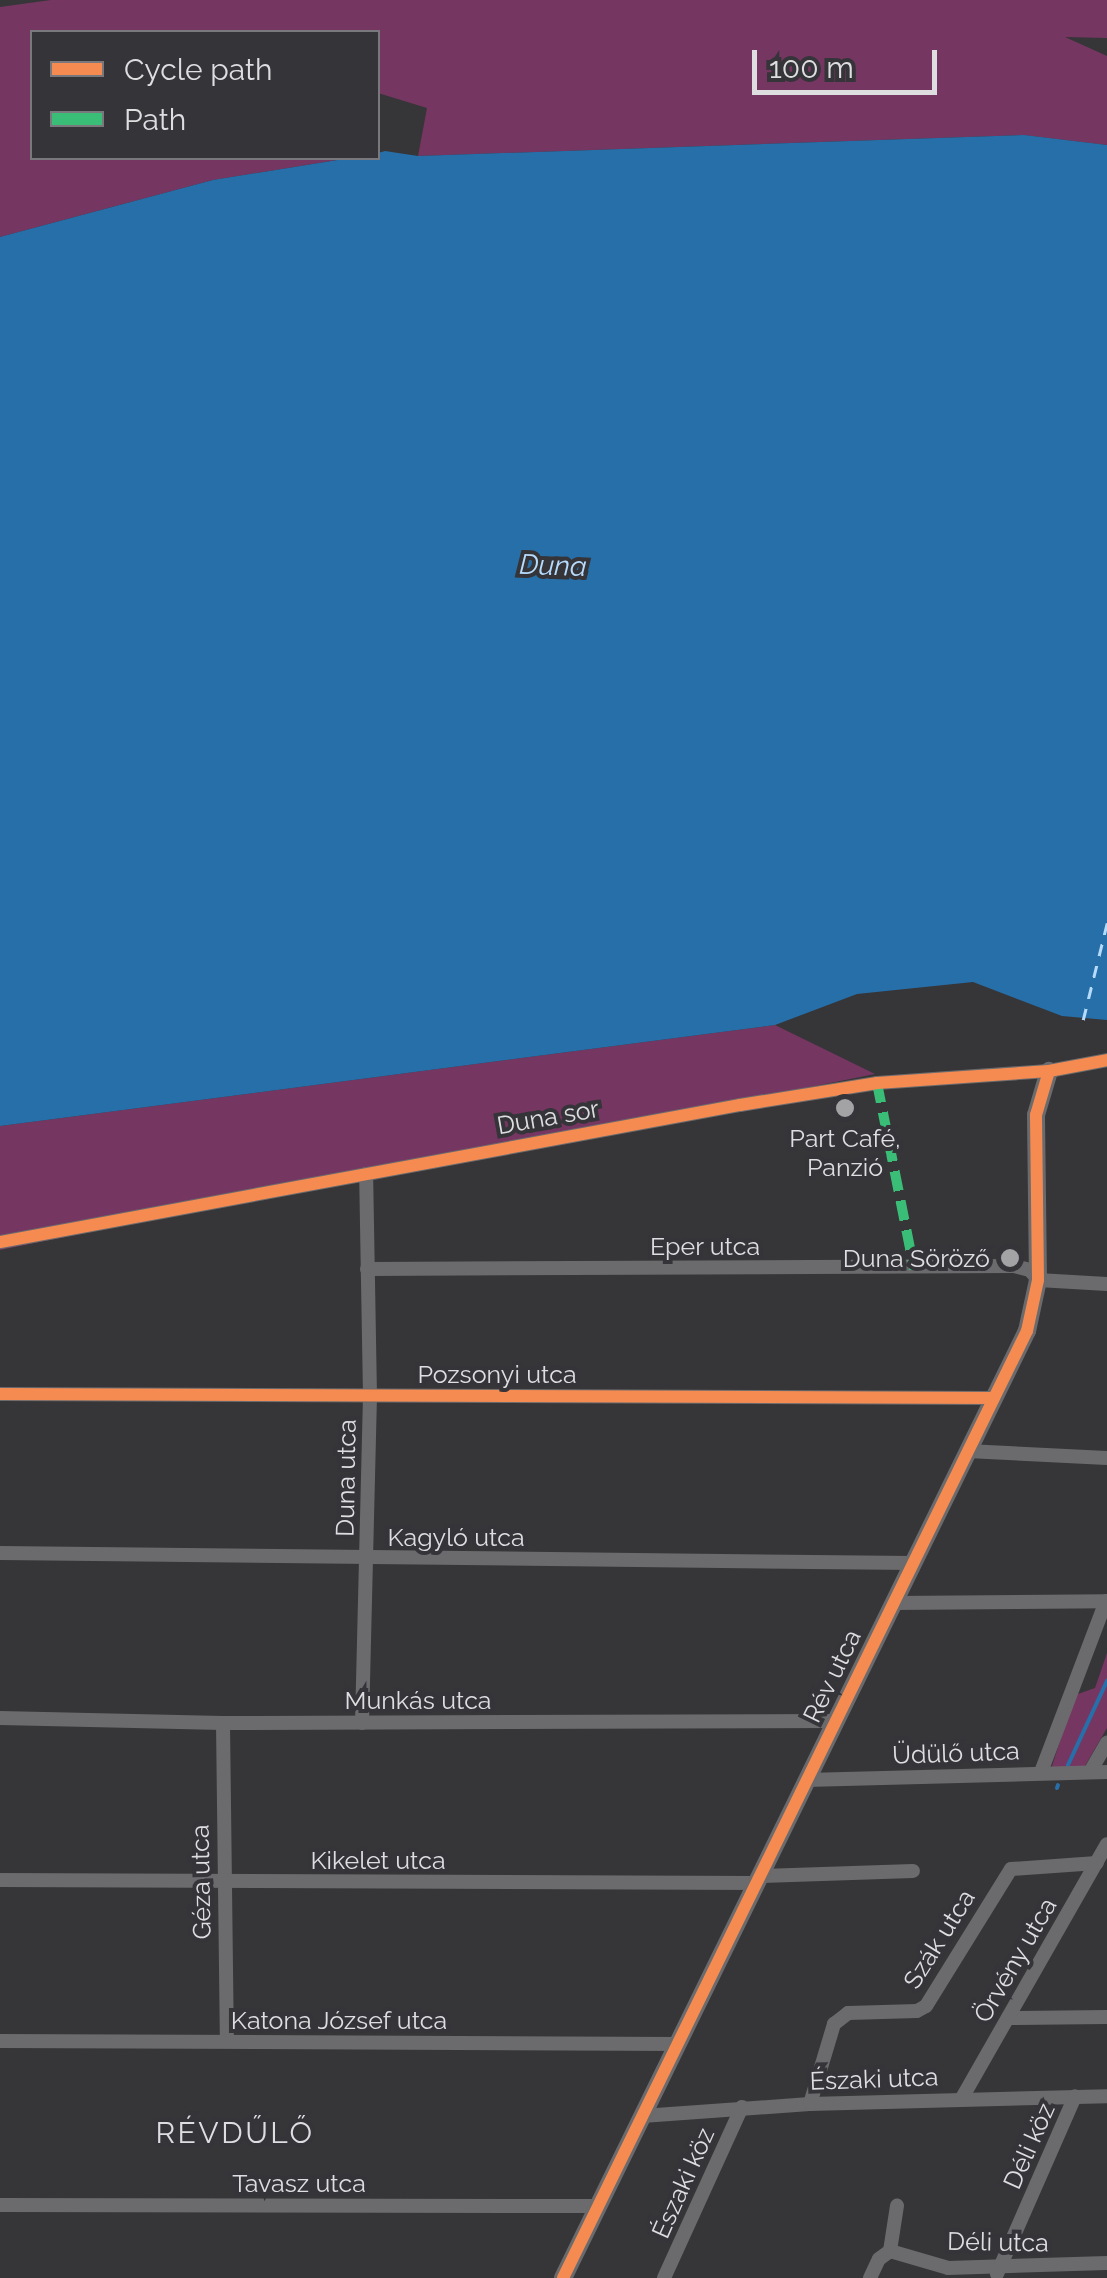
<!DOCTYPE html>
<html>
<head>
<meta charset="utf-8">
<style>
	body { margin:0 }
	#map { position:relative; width:1107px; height:2278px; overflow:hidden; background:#363538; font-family:Raleway,sans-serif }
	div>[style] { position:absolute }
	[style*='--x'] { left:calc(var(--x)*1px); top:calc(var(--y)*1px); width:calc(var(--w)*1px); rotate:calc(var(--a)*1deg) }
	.green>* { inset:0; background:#763662 }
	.water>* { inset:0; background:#276fa9 }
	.stream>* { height:4px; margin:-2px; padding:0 2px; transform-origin:2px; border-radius:2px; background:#276fa9 }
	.ferry>* { height:2.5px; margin-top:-1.25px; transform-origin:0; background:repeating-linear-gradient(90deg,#b7dbfd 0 12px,transparent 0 22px) }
	.minor>* { height:14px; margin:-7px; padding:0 7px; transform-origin:7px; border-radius:7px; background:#6b6b6d }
	.tertiary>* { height:18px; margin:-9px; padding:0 9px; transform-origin:9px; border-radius:9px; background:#6b6b6d }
	.quiet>* { height:10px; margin-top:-5px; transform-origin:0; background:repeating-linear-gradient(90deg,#3abd76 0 20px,transparent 0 30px) }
	.cycleway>* { height:12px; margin:-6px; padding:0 6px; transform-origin:6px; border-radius:6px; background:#f68b52 }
	.dots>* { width:28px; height:28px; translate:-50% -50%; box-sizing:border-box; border:5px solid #353439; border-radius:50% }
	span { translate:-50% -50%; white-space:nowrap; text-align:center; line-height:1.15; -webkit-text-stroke:8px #353439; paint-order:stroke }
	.street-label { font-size:25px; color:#dedee1 }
	.poi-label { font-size:25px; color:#dedee1 }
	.right { translate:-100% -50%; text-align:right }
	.water-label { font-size:28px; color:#b7dbfd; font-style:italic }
	.quarter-label { font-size:30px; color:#dedee1; letter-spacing:2.5px }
	.legend { position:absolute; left:30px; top:30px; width:350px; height:130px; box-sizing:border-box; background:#353439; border:2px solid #79787c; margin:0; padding:12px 18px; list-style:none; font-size:30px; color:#dedee1 }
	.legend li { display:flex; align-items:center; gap:20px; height:50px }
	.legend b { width:50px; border:2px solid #79787c }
	.scale { position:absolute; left:752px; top:50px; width:185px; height:45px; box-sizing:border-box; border:5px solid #dedee1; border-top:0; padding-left:12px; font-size:30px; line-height:35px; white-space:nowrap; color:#dedee1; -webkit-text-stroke:8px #353439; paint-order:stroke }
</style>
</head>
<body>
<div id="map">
	<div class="green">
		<i style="clip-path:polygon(51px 0,1107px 0,1107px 38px,1065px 37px,1107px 56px,1107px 145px,1023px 135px,418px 156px,427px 108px,378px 93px,378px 32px,32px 32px,32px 158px,350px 158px,213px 180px,0 237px,0 7px)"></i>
		<i style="clip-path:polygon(775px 1025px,875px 1074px,0 1250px,0 1126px)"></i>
		<i style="clip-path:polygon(1107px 1653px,1107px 1728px,1082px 1771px,1051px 1769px,1075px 1695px,1095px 1688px)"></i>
	</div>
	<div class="water">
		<i style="clip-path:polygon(1024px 135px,1107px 145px,1107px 1020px,1062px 1016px,973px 982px,857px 994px,775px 1025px,0 1126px,0 237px,213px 180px,350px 158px,378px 158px,378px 153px,385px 151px,418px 156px)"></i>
	</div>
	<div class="stream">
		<i style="--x:1068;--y:1765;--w:93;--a:-65.1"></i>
		<i style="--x:1057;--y:1788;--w:3;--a:-72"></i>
	</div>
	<div class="ferry">
		<i style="--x:1083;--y:1020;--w:100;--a:-76.1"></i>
	</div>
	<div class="minor">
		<i style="--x:0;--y:1242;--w:753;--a:-10.49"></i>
		<i style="--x:740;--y:1105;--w:139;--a:-9.1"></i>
		<i style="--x:877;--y:1083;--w:172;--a:-4"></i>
		<i style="--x:1049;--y:1071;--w:59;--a:-10.7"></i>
		<i style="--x:367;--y:1269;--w:647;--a:-0.27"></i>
		<i style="--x:1014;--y:1266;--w:16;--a:14"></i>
		<i style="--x:1030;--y:1270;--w:13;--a:51"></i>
		<i style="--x:1038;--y:1280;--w:69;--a:3.3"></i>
		<i style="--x:0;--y:1394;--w:993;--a:0.23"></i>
		<i style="--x:967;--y:1451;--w:140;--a:2.9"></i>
		<i style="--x:0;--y:1553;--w:913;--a:0.63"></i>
		<i style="--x:893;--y:1603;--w:213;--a:-0.5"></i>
		<i style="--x:1106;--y:1601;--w:183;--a:110.8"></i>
		<i style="--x:0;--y:1718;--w:223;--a:1.3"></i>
		<i style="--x:223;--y:1723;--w:612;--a:-0.19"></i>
		<i style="--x:223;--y:1723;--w:318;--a:89.3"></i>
		<i style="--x:362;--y:1723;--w:327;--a:-88.6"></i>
		<i style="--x:370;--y:1396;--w:222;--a:-91"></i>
		<i style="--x:1090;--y:1772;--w:34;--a:-60"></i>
		<i style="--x:806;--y:1780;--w:301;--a:-1.5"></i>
		<i style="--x:759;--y:1876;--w:154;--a:-1.9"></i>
		<i style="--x:0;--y:1880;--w:756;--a:0.23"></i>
		<i style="--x:1008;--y:2018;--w:99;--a:-0.6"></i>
		<i style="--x:0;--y:2041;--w:677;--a:0.25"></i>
		<i style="--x:962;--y:2098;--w:292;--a:-60.3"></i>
		<i style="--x:810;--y:2104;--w:84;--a:-73.3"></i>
		<i style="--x:834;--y:2024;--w:18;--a:-38"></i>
		<i style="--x:848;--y:2013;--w:69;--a:-1.7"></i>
		<i style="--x:917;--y:2011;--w:10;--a:-29"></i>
		<i style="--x:926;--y:2006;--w:161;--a:-58.2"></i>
		<i style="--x:1011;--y:1869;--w:86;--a:-4"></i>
		<i style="--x:642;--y:2116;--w:168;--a:-4.1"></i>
		<i style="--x:810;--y:2104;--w:297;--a:-1.5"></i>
		<i style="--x:0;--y:2205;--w:599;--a:0.1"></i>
		<i style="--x:890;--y:2251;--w:60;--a:16.3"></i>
		<i style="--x:948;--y:2268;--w:159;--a:-1.8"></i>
		<i style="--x:997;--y:2274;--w:194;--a:-66.3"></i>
		<i style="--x:664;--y:2278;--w:188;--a:-65.5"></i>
		<i style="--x:870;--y:2278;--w:21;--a:-65"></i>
		<i style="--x:879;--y:2259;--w:14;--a:-36"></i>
		<i style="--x:890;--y:2251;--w:46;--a:-81.2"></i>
	</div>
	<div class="tertiary">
		<i style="--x:563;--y:2278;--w:1055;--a:-63.9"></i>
		<i style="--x:1027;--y:1331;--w:52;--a:-77.8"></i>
		<i style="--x:1038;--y:1280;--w:165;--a:-90.7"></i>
		<i style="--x:1036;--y:1115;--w:46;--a:-73.5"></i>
	</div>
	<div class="quiet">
		<i style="--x:877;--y:1083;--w:190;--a:78.7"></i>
	</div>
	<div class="cycleway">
		<i style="--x:0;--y:1242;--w:753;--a:-10.49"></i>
		<i style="--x:740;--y:1105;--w:139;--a:-9.1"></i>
		<i style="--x:877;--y:1083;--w:172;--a:-4"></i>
		<i style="--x:1049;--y:1071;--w:59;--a:-10.7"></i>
		<i style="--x:0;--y:1394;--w:993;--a:0.23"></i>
		<i style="--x:563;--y:2278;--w:1055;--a:-63.9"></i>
		<i style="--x:1027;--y:1331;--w:52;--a:-77.8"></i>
		<i style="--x:1038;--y:1280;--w:165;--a:-90.7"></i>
		<i style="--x:1036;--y:1115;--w:46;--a:-73.5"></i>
	</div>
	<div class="dots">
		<i style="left:845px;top:1108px;background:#a3a3a6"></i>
		<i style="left:1010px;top:1258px;background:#a3a3a6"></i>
	</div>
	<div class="street-label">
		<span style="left:548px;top:1117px;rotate:-10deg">Duna sor</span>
		<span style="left:705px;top:1246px">Eper utca</span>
		<span style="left:497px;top:1374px">Pozsonyi utca</span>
		<span style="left:346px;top:1478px;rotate:-89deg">Duna utca</span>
		<span style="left:456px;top:1537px">Kagyló utca</span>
		<span style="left:832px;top:1676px;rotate:-64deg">Rév utca</span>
		<span style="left:418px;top:1700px">Munkás utca</span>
		<span style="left:956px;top:1753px;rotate:-2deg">Üdülő utca</span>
		<span style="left:378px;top:1860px">Kikelet utca</span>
		<span style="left:201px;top:1882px;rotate:-91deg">Géza utca</span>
		<span style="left:939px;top:1939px;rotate:-58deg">Szák utca</span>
		<span style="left:1015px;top:1960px;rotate:-60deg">Örvény utca</span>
		<span style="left:339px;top:2020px">Katona József utca</span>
		<span style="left:874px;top:2079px;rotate:-2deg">Északi utca</span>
		<span style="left:1029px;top:2146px;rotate:-66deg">Déli köz</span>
		<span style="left:299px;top:2183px">Tavasz utca</span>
		<span style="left:683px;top:2183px;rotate:-66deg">Északi köz</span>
		<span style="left:998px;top:2242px;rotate:1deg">Déli utca</span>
	</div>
	<div class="poi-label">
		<span style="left:845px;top:1153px">Part Café,<br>Panzió</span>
		<span class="right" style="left:990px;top:1258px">Duna Söröző</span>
	</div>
	<div class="water-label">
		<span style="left:553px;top:566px;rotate:2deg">Duna</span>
	</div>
	<div class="quarter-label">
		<span style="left:235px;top:2133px">RÉVDŰLŐ</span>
	</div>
	<ul class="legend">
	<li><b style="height:12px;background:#f68b52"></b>Cycle path</li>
	<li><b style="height:12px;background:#3abd76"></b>Path</li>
	</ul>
	<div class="scale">100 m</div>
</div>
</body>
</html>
